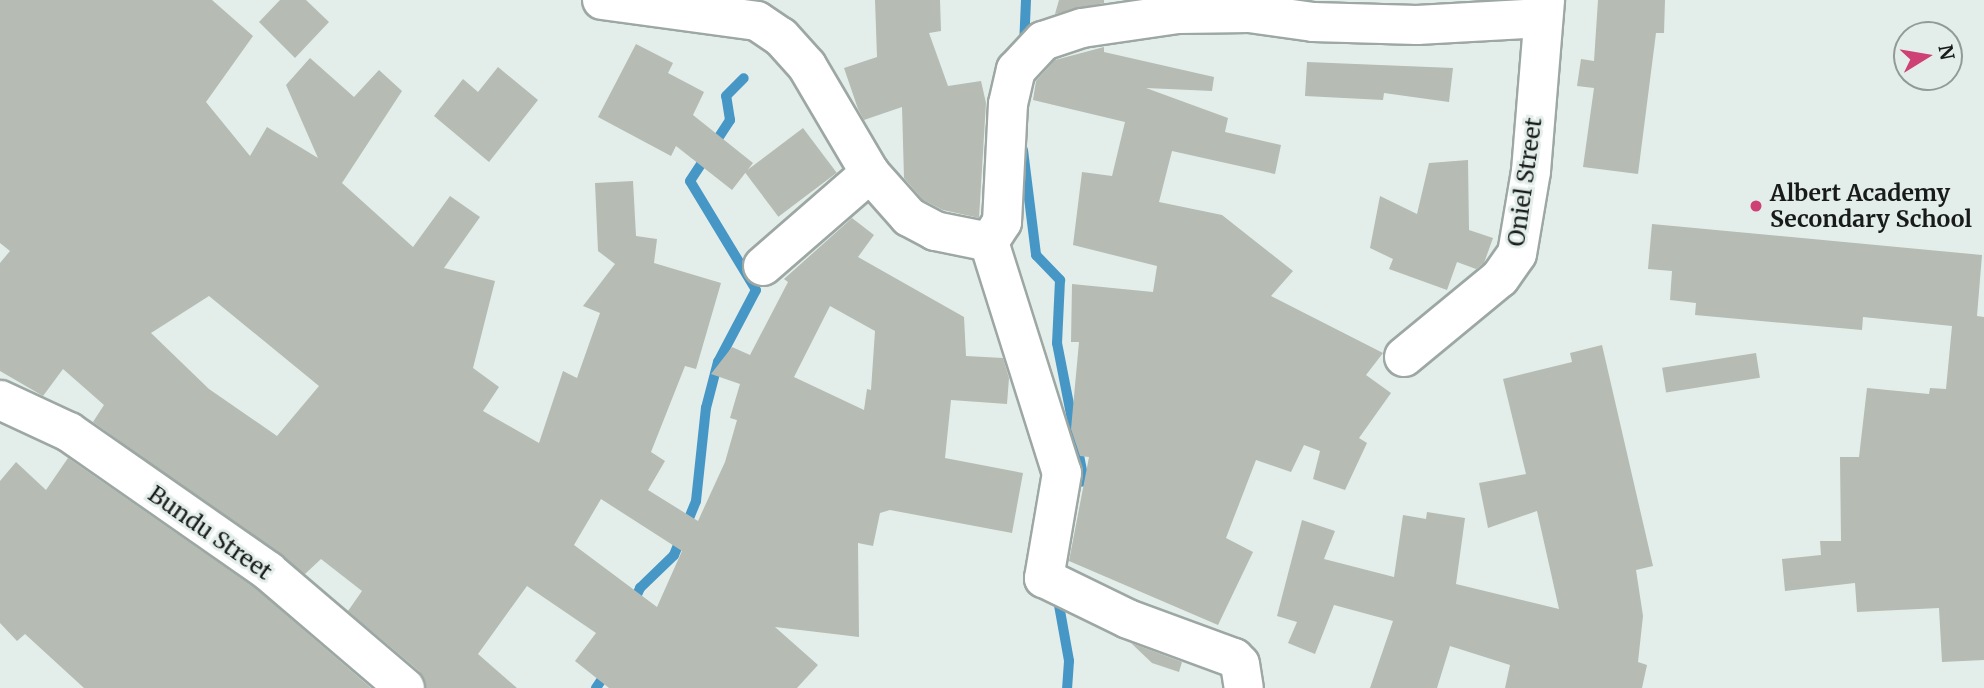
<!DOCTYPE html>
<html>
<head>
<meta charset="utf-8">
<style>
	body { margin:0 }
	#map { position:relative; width:1984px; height:688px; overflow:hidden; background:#e3eeea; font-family:Merriweather,serif }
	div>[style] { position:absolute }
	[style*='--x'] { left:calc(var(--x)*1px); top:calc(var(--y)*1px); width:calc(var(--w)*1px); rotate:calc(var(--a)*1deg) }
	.stream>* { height:10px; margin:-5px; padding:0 5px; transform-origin:5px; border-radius:5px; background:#4797c6 }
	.building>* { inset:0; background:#b6bbb4; transform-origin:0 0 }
	.roads { filter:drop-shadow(2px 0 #9da7a3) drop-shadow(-2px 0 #9da7a3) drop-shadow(0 2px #9da7a3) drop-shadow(0 -2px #9da7a3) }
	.minor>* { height:38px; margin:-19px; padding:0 19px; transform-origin:19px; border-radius:19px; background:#fff }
	.dots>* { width:19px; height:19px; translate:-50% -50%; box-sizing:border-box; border:4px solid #e3eeea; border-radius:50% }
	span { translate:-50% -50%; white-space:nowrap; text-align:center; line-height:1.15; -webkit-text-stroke:6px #e3eeea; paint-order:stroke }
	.street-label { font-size:23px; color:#181b1a }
	.poi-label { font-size:23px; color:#181b1a; font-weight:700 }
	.left { translate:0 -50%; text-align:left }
	.north { position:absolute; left:1893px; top:21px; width:70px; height:70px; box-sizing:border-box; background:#e3eeea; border:2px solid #929a97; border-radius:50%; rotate:79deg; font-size:19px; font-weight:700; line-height:28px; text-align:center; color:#181b1a }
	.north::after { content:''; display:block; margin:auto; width:24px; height:32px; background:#ce4174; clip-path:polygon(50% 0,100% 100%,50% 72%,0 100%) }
</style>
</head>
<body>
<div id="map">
	<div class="stream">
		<i style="--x:1024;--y:46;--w:46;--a:-87.5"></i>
		<i style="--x:1023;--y:150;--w:106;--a:82.9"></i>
		<i style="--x:1036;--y:255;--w:35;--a:46"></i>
		<i style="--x:1060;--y:280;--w:63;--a:92.7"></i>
		<i style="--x:1057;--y:343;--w:141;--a:78.9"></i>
		<i style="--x:1084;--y:481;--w:17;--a:170"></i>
		<i style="--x:1057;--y:594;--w:68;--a:79.8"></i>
		<i style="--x:1069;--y:661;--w:27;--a:94"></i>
		<i style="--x:632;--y:606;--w:20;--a:-66"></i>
		<i style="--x:640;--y:588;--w:47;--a:-44.1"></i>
		<i style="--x:674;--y:555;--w:58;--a:-67.8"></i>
		<i style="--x:696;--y:501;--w:94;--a:-83.9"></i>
		<i style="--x:706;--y:408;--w:48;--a:-75.4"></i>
		<i style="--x:718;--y:362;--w:81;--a:-62.2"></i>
		<i style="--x:756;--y:290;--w:127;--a:-121.2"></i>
		<i style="--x:690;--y:181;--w:73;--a:-56.7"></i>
		<i style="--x:730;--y:120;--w:24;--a:-99"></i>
		<i style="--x:726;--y:96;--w:25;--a:-45"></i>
		<i style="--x:596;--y:688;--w:22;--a:-56"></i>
	</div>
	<div class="building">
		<i style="clip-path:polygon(evenodd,0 0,212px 0,253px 36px,206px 102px,250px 156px,267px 127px,318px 158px,286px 85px,310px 58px,354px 97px,379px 70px,402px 91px,342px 183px,413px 247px,450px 196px,480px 217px,444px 268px,495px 281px,473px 368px,499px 387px,483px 411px,539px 443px,563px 371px,577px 378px,600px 313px,583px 306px,615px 264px,598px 251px,595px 183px,633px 181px,636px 236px,657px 239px,654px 263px,721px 283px,696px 369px,685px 366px,651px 452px,665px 461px,648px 490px,698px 521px,725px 462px,737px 420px,730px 418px,740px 384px,711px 374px,732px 347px,750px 355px,788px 282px,784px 279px,852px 218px,874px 235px,858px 257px,964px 317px,966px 356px,1003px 358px,1009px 378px,1007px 404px,951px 400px,945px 458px,1023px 473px,1012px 533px,890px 510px,880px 513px,873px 546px,858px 543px,859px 637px,775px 627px,818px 665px,797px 688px,609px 688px,575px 661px,596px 633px,527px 586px,478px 654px,517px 688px,426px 688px,419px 671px,348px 611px,362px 591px,321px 559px,305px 574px,93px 422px,104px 405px,63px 369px,43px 396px,0 371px,0 263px,10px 251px,0 243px,0 0,209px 296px,319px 386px,277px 436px,209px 389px,151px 333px,209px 296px,0 0,830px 306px,875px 331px,871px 390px,867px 389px,864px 410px,794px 377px,830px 306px,0 0,601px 499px,682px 551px,657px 607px,574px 545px,601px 499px)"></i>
		<i style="clip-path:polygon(280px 0,306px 0,329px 22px,295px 58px,259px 22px)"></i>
		<i style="clip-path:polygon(875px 0,940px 0,941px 31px,929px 33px,948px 86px,981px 81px,986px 103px,979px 218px,943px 210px,923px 200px,904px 178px,902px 107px,864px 120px,858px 109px,844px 68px,877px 57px)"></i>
		<i style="clip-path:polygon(1059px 0,1104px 0,1104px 3px,1055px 14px)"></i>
		<i style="clip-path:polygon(1598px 0,1665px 0,1664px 33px,1656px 33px,1638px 174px,1583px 167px,1594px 88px,1577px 86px,1581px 59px,1594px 61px)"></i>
		<i style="clip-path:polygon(636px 44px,673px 63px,668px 73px,704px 92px,693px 115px,753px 163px,732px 190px,676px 146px,671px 156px,598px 117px)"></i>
		<i style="clip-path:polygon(1104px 47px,1104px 52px,1214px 77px,1212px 91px,1146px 88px,1228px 118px,1225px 132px,1281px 145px,1275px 174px,1172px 151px,1159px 202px,1222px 215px,1293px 271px,1271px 296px,1383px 353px,1366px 375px,1391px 393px,1359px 438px,1367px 443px,1345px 490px,1313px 479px,1320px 451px,1304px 445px,1291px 472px,1256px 460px,1226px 538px,1253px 552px,1218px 625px,1069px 561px,1089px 457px,1080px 456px,1071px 429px,1079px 342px,1071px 342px,1072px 284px,1153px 292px,1157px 266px,1073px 245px,1082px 172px,1112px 176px,1125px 122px,1033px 100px,1036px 81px,1055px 60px)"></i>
		<i style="clip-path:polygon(1307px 62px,1453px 68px,1449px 102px,1384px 93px,1383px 100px,1305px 96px)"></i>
		<i style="clip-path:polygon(498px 67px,538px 100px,489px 162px,434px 116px,463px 79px,478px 92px)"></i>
		<i style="left:803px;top:128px;width:56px;height:73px;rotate:53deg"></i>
		<i style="clip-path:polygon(1468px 160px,1469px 230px,1493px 238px,1484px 263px,1476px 269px,1457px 262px,1447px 290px,1389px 269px,1393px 259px,1370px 248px,1380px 196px,1417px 214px,1429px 163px)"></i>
		<i style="clip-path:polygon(1652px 224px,1982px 255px,1977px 316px,1984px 317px,1984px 660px,1942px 662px,1939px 608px,1857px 612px,1855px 583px,1785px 591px,1782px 559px,1821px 555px,1820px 541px,1841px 541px,1840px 457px,1859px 457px,1867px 388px,1929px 394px,1930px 388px,1946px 389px,1952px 326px,1863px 317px,1862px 330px,1695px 315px,1696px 303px,1670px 300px,1672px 271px,1648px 269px)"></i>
		<i style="clip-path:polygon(1602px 345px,1653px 566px,1636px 570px,1643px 616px,1638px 662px,1647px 665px,1642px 688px,1505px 688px,1510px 665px,1450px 646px,1437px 688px,1370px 688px,1393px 621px,1334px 605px,1315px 654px,1288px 643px,1297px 622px,1277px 616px,1302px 520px,1335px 531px,1324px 559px,1394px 577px,1403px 515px,1426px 519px,1427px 512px,1465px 518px,1456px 584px,1559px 609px,1537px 511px,1488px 528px,1479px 483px,1526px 474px,1503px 379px,1572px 362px,1570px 353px)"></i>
		<i style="left:1756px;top:353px;width:25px;height:95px;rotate:81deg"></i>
		<i style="clip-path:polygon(68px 458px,255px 588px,371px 688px,84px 688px,25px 634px,17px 641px,0 623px,0 481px,16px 462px,46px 490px)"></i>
		<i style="clip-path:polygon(1131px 643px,1182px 662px,1179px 672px,1152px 663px)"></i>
	</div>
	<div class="roads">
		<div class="minor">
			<i style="--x:602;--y:0;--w:156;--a:7.7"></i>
			<i style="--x:757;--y:21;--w:29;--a:34"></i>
			<i style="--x:781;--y:37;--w:39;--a:48"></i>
			<i style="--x:807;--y:66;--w:124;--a:59.5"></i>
			<i style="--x:870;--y:173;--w:59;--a:48.4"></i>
			<i style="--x:909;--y:217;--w:30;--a:28"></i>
			<i style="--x:935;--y:231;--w:55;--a:11.5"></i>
			<i style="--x:989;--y:242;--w:24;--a:-57"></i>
			<i style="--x:1002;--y:222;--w:118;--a:-87.1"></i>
			<i style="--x:1008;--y:104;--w:35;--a:-77"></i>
			<i style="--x:1016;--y:70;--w:40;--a:-47"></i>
			<i style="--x:1043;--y:41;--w:41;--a:-18.4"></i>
			<i style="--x:1082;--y:28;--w:97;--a:-8.3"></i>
			<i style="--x:1178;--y:14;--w:71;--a:-0.8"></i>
			<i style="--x:1249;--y:13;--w:65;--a:8"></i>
			<i style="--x:1313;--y:22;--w:104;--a:1.7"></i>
			<i style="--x:1417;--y:25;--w:126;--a:-3.2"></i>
			<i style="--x:989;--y:242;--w:242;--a:72.5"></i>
			<i style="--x:1062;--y:473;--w:107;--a:99.7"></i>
			<i style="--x:1044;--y:578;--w:93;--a:26"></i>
			<i style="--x:1128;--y:619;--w:113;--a:20.2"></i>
			<i style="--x:1234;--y:658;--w:8;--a:45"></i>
			<i style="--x:1240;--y:664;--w:24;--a:81"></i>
			<i style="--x:763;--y:266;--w:142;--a:-41"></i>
			<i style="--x:1404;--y:357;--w:124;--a:-39.5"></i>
			<i style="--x:1500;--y:278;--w:29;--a:-55"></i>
			<i style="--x:1517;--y:254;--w:84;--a:-80.4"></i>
			<i style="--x:1531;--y:171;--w:172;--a:-85.3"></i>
			<i style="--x:0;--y:400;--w:76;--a:24.9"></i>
			<i style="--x:69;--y:432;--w:243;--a:34.9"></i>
			<i style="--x:268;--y:571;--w:180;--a:40.5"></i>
		</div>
	</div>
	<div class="dots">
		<i style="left:1756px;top:206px;background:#ce4174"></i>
	</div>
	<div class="street-label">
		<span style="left:1525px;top:182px;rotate:-82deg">Oniel Street</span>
		<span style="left:210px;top:533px;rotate:35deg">Bundu Street</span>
	</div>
	<div class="poi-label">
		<span class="left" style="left:1770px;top:206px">Albert Academy<br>Secondary School</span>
	</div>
	<div class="north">N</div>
</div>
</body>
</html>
